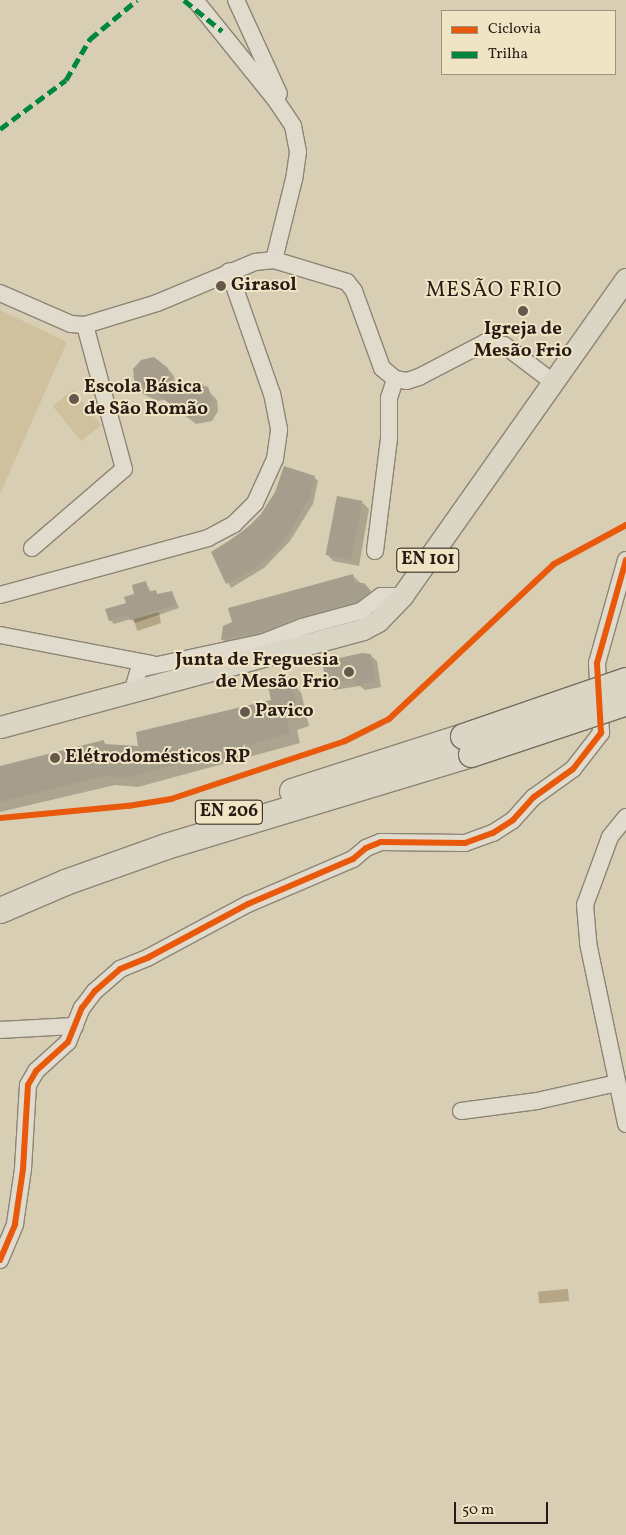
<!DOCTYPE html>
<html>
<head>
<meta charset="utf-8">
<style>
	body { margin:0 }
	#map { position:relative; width:626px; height:1535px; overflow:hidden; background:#d8ceb3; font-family:Vollkorn,serif }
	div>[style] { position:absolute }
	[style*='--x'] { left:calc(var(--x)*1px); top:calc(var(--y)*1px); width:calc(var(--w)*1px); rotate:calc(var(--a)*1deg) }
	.green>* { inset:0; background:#cfc19e; transform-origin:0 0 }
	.water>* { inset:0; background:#b5a786; transform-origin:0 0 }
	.shadow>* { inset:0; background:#0003 }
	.building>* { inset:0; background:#a69e8c; transform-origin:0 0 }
	.roads { filter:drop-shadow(1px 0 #8c8575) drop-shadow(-1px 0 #8c8575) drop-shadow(0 1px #8c8575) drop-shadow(0 -1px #8c8575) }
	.minor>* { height:16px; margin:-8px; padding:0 8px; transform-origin:8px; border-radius:8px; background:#e0dbcd }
	.major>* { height:21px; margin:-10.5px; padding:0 10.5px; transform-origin:10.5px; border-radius:10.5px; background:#dbd5c5 }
	.highway>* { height:25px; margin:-12.5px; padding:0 12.5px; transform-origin:12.5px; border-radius:12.5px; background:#dbd5c5 }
	.bridges { filter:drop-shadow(1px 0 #746d5f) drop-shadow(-1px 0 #746d5f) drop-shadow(0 1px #746d5f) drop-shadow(0 -1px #746d5f) }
	.highway-bridge>* { height:25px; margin:-12.5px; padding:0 12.5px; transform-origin:12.5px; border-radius:12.5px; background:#dbd5c5 }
	.quiet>* { height:5px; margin-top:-2.5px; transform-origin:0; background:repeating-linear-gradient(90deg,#00873e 0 10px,transparent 0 15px) }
	.cycleway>* { height:6px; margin:-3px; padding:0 3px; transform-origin:3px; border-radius:3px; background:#e8590c }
	.dots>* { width:14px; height:14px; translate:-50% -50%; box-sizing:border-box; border:2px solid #efe4c4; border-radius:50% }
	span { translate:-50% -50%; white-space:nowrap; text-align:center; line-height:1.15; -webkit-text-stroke:4px #efe4c4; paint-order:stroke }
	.shield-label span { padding:1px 4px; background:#efe4c4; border:1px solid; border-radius:4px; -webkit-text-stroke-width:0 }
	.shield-label { font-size:18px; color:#281a15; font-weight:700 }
	.poi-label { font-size:19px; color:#281a15; font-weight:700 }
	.left { translate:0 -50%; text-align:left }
	.right { translate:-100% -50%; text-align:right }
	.quarter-label { font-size:21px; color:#281a15; letter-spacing:1px }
	.legend { position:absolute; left:441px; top:10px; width:175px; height:65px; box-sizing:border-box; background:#efe4c4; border:1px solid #9f937e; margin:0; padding:6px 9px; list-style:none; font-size:15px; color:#281a15 }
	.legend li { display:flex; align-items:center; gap:10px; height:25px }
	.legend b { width:25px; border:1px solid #9f937e }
	.scale { position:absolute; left:454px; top:1502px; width:94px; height:22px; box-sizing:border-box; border:2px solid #281a15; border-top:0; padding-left:6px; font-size:15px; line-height:18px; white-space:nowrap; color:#281a15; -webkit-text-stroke:4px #efe4c4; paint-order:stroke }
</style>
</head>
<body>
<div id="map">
	<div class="green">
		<i style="clip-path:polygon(0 310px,67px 342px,0 494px)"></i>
		<i style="left:73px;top:390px;width:45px;height:26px;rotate:51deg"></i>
	</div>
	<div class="water">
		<i style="clip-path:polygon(159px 612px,161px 623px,137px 631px,134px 619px)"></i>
		<i style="left:568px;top:1289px;width:12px;height:30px;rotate:85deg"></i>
	</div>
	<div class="shadow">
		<i style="clip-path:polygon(142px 361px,168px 369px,174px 376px,175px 388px,190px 382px,202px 384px,217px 400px,218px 411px,212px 421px,196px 424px,165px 400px,157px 401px,143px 394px,137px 387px,133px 376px)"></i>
		<i style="clip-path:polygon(314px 477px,318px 481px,313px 504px,290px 541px,264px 568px,231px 588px,213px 553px)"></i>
		<i style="clip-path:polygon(363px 503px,369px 509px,359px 566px,333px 561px,327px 554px)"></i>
		<i style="clip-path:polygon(352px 575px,379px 600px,231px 648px,223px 640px,224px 627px)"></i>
		<i style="clip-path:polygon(146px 583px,151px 592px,159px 595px,172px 592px,179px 608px,135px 623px,131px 619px,114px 624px,110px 620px)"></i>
		<i style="clip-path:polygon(370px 655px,377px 661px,381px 687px,365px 690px,360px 686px,334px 690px,327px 684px,324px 667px,343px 658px)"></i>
		<i style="clip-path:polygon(291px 682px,301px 692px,309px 726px,297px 730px,300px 743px,138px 787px,115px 785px,0 812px,0 767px,103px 741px,108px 746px,140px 747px,272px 701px)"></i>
	</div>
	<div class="building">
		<i style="clip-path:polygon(154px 357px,168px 368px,169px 388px,190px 381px,208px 387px,212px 398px,206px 414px,188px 418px,158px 394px,146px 395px,136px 388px,133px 369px,141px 360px)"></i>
		<i style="clip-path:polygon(284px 466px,315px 476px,309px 499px,287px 537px,270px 555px,251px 571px,226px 584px,211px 552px,243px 532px,261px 514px,275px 492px)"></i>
		<i style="left:337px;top:496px;width:26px;height:60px;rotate:11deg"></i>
		<i style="clip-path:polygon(353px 574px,355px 583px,364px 583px,371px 591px,357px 602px,299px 617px,261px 632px,221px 640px,223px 626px,232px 622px,228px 608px)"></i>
		<i style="clip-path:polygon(146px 581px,148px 592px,156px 590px,157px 594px,172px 591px,176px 604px,130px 620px,128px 615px,109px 621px,105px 609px,126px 603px,124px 597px,134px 594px,132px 585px)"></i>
		<i style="clip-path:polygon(362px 653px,371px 654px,375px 681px,357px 685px,356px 679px,326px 684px,323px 666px,331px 665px,330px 660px)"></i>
		<i style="clip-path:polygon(291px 680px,299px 716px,287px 720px,291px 733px,127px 778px,104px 776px,0 802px,0 766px,104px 740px,104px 744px,138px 746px,136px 732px,271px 700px,268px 686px)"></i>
	</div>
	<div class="roads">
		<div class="minor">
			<i style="--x:195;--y:0;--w:127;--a:51.1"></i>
			<i style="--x:275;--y:99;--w:32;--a:56"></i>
			<i style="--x:293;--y:126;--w:26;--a:79"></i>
			<i style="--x:298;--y:152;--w:27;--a:98"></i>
			<i style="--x:294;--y:179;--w:83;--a:103.9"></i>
			<i style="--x:236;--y:0;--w:103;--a:65.4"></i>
			<i style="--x:0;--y:293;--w:77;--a:23.6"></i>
			<i style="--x:71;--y:324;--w:14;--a:4"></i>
			<i style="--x:85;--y:325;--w:75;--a:-17"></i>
			<i style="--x:157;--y:303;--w:106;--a:-22.7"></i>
			<i style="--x:255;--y:262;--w:19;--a:-6"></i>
			<i style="--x:274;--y:260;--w:76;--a:16.8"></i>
			<i style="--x:347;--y:282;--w:11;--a:52"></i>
			<i style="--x:354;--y:291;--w:82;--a:70"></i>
			<i style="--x:382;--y:368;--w:17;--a:40"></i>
			<i style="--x:395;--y:379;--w:12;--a:9"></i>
			<i style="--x:407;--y:381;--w:13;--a:-18"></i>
			<i style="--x:419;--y:377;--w:76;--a:-27.6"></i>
			<i style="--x:486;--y:342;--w:18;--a:9"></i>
			<i style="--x:504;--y:345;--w:61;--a:37.1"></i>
			<i style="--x:32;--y:548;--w:121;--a:-40.7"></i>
			<i style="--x:124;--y:469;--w:149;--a:-105.2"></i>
			<i style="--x:375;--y:551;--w:114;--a:-82.9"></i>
			<i style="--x:389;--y:438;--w:40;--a:-90"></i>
			<i style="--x:389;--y:398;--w:20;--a:-72"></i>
			<i style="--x:0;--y:595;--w:216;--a:-15.3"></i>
			<i style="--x:208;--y:538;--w:30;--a:-28"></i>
			<i style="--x:234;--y:524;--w:30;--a:-45"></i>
			<i style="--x:255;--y:503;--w:48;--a:-65.6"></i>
			<i style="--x:275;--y:459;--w:30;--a:-82"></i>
			<i style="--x:279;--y:429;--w:36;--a:-101"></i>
			<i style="--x:272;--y:394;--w:130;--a:-109.3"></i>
			<i style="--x:0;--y:635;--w:155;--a:10.8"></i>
			<i style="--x:132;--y:692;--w:24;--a:-73"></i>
			<i style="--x:139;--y:669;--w:128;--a:-12.2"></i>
			<i style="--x:264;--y:642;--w:41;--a:-21.5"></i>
			<i style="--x:302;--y:627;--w:61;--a:-15.2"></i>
			<i style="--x:361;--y:611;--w:25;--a:-37"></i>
			<i style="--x:381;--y:596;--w:21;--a:0"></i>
			<i style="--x:626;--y:817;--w:26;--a:129"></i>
			<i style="--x:610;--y:837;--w:72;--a:110.2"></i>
			<i style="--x:585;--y:905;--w:38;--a:85"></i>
			<i style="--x:588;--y:943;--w:185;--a:78.1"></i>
			<i style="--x:0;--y:1030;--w:75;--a:-3.1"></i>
			<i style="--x:461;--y:1111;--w:77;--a:-7.5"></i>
			<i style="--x:537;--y:1101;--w:82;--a:-12.7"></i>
			<i style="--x:0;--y:1260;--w:39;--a:-67"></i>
			<i style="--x:15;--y:1224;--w:56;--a:-81.7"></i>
			<i style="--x:23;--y:1169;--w:84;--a:-86.6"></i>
			<i style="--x:28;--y:1085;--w:16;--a:-60"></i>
			<i style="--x:36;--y:1071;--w:43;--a:-42.2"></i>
			<i style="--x:68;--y:1042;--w:37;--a:-68"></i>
			<i style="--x:82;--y:1008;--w:21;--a:-53"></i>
			<i style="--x:95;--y:991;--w:33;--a:-41"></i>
			<i style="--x:120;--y:969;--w:31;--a:-22"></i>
			<i style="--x:149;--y:957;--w:112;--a:-28.2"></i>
			<i style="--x:248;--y:904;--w:114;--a:-23.2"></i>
			<i style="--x:353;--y:859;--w:17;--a:-40"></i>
			<i style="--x:366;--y:848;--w:16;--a:-22"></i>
			<i style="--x:381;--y:842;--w:84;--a:0.7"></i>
			<i style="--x:465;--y:843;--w:30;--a:-20"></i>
			<i style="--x:493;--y:833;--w:24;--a:-33"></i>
			<i style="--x:513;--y:820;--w:31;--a:-48"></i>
			<i style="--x:534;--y:797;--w:48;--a:-35.7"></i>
			<i style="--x:573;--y:769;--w:46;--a:-52.1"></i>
			<i style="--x:601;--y:733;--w:70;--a:-93.3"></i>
			<i style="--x:597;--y:663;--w:107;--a:-74.3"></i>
		</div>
		<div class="major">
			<i style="--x:0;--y:727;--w:376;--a:-15.1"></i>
			<i style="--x:363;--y:629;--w:17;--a:-28"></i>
			<i style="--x:378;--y:621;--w:35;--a:-46"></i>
			<i style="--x:402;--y:596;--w:388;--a:-54.8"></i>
		</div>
		<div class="highway">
			<i style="--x:292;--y:791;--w:180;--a:-17.8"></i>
			<i style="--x:0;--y:910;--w:71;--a:-23.3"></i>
			<i style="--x:65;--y:882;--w:107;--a:-19.6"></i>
			<i style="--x:166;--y:846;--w:319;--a:-16.8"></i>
		</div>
	</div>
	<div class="bridges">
		<div class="highway-bridge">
			<i style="--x:463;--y:736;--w:172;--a:-19"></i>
			<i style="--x:471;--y:754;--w:163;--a:-18.5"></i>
		</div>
	</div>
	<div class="quiet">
		<i style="--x:184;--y:0;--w:49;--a:39.2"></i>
		<i style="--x:0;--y:129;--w:82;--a:-36.6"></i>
		<i style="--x:66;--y:80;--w:48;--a:-59.7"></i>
		<i style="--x:90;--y:39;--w:61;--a:-39.7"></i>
	</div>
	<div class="cycleway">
		<i style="--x:0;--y:818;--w:129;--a:-5.4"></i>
		<i style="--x:128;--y:806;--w:44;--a:-9.2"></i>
		<i style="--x:171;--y:799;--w:183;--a:-18.4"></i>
		<i style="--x:345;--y:741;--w:49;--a:-26.6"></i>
		<i style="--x:389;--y:719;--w:226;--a:-43.2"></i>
		<i style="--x:554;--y:564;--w:82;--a:-28.4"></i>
		<i style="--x:0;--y:1260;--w:39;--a:-67"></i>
		<i style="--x:15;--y:1224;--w:56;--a:-81.7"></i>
		<i style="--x:23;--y:1169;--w:84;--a:-86.6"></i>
		<i style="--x:28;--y:1085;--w:16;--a:-60"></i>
		<i style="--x:36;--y:1071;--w:43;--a:-42.2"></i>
		<i style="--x:68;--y:1042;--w:37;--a:-68"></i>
		<i style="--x:82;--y:1008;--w:21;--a:-53"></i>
		<i style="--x:95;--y:991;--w:33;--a:-41"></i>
		<i style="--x:120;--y:969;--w:31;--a:-22"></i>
		<i style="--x:149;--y:957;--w:112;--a:-28.2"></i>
		<i style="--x:248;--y:904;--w:114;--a:-23.2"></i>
		<i style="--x:353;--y:859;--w:17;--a:-40"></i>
		<i style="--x:366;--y:848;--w:16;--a:-22"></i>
		<i style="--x:381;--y:842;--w:84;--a:0.7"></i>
		<i style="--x:465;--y:843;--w:30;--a:-20"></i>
		<i style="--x:493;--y:833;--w:24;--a:-33"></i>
		<i style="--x:513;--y:820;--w:31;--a:-48"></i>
		<i style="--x:534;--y:797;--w:48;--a:-35.7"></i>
		<i style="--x:573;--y:769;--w:46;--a:-52.1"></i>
		<i style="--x:601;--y:733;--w:70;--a:-93.3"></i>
		<i style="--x:597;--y:663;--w:107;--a:-74.3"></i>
	</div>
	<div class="dots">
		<i style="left:221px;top:286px;background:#66594c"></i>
		<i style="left:523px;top:311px;background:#66594c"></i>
		<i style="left:74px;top:399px;background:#66594c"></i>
		<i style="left:349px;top:672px;background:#66594c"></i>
		<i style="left:245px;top:712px;background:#66594c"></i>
		<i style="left:55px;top:758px;background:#66594c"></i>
	</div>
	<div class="shield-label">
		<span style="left:428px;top:560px">EN 101</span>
		<span style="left:229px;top:812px">EN 206</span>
	</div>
	<div class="poi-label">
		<span class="left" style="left:231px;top:286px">Girasol</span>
		<span style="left:523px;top:341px">Igreja de<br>Mesão Frio</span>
		<span class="left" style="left:84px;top:399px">Escola Básica<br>de São Romão</span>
		<span class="right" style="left:339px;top:672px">Junta de Freguesia<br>de Mesão Frio</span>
		<span class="left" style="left:255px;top:712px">Pavico</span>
		<span class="left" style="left:65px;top:758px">Elétrodomésticos RP</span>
	</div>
	<div class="quarter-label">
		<span style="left:494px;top:291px">MESÃO FRIO</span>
	</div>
	<ul class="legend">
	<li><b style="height:6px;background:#e8590c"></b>Ciclovia</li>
	<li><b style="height:6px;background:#00873e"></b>Trilha</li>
	</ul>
	<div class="scale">50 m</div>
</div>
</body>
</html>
